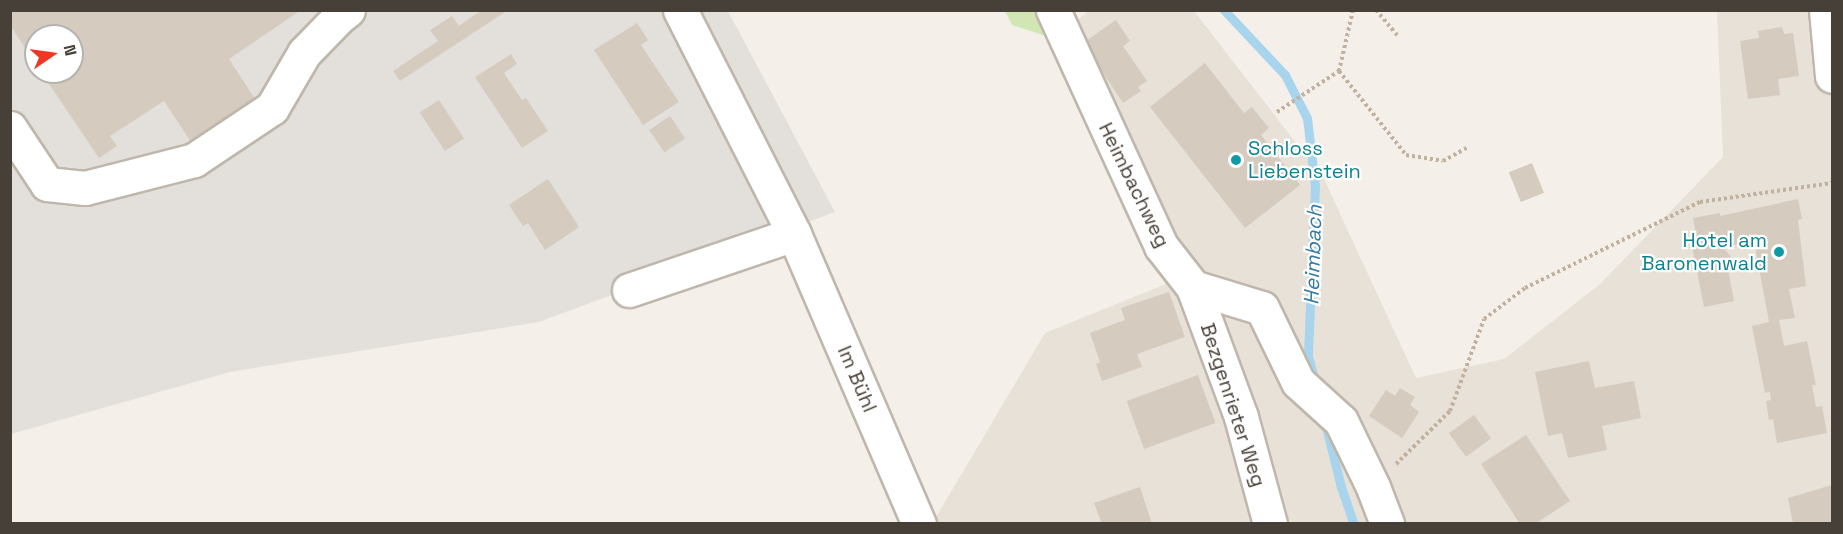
<!DOCTYPE html>
<html>
<head>
<meta charset="utf-8">
<style>
	body { margin:0 }
	#map { position:relative; width:1843px; height:534px; overflow:hidden; background:#f4f0e9; font-family:"Space Grotesk",sans-serif }
	div>[style] { position:absolute }
	[style*='--x'] { left:calc(var(--x)*1px); top:calc(var(--y)*1px); width:calc(var(--w)*1px); rotate:calc(var(--a)*1deg) }
	.residential>* { inset:0; background:#e7e1d7 }
	.industrial>* { inset:0; background:#e3dfda }
	.green>* { inset:0; background:#d2e6b4 }
	.stream>* { height:9px; margin:-4.5px; padding:0 4.5px; transform-origin:4.5px; border-radius:4.5px; background:#a8d5ed }
	.building>* { inset:0; background:#d5cbbf; transform-origin:0 0 }
	.path>* { height:4px; margin-top:-2px; transform-origin:0; background:repeating-linear-gradient(90deg,#c0b29e 0 3px,transparent 0 6px) }
	.roads { filter:drop-shadow(2px 0 #bfb7ac) drop-shadow(-2px 0 #bfb7ac) drop-shadow(0 2px #bfb7ac) drop-shadow(0 -2px #bfb7ac) }
	.minor>* { height:33px; margin:-16.5px; padding:0 16.5px; transform-origin:16.5px; border-radius:16.5px; background:#fff }
	.dots>* { width:16px; height:16px; translate:-50% -50%; box-sizing:border-box; border:3px solid #fff; border-radius:50% }
	span { translate:-50% -50%; white-space:nowrap; text-align:center; line-height:1.15; -webkit-text-stroke:4.5px #fff; paint-order:stroke }
	.culture-label { font-size:20px; color:#0d838f }
	.left { translate:0 -50%; text-align:left }
	.right { translate:-100% -50%; text-align:right }
	.street-label { font-size:20px; color:#474038 }
	.water-label { font-size:21px; color:#337ca7; font-style:italic }
	.frame { position:absolute; inset:0; border:12px solid #474038; pointer-events:none }
	.north { position:absolute; left:24px; top:24px; width:60px; height:60px; box-sizing:border-box; background:#fff; border:2px solid #b5b3af; border-radius:50%; rotate:77deg; font-size:16px; font-weight:700; line-height:24px; text-align:center; color:#474038 }
	.north::after { content:''; display:block; margin:auto; width:21px; height:27px; background:#f03724; clip-path:polygon(50% 0,100% 100%,50% 72%,0 100%) }
</style>
</head>
<body>
<div id="map">
	<div class="residential">
		<i style="clip-path:polygon(1089px 11px,1194px 11px,1324px 179px,1416px 378px,1504px 359px,1600px 284px,1723px 157px,1717px 11px,1832px 11px,1832px 523px,932px 524px,1045px 333px,1166px 284px,1057px 35px)"></i>
	</div>
	<div class="industrial">
		<i style="clip-path:polygon(evenodd,11px 11px,728px 11px,835px 212px,539px 322px,230px 372px,11px 434px,11px 11px,36px 36px,72px 36px,72px 72px,36px 72px,36px 36px)"></i>
	</div>
	<div class="green">
		<i style="clip-path:polygon(1005px 11px,1041px 11px,1052px 38px,1012px 25px)"></i>
	</div>
	<div class="stream">
		<i style="--x:1224;--y:10;--w:89;--a:46.8"></i>
		<i style="--x:1285;--y:75;--w:48;--a:62.9"></i>
		<i style="--x:1307;--y:118;--w:68;--a:83.3"></i>
		<i style="--x:1315;--y:186;--w:170;--a:92.4"></i>
		<i style="--x:1308;--y:356;--w:30;--a:75"></i>
		<i style="--x:1324;--y:419;--w:70;--a:76"></i>
		<i style="--x:1341;--y:487;--w:39;--a:71"></i>
	</div>
	<div class="building">
		<i style="clip-path:polygon(10px 10px,301px 10px,229px 59px,255px 99px,191px 142px,164px 101px,110px 136px,117px 146px,99px 158px,41px 72px,72px 72px,72px 36px,36px 36px,36px 64px,10px 25px)"></i>
		<i style="clip-path:polygon(482px 10px,508px 10px,400px 81px,393px 71px,438px 41px,430px 30px,452px 16px,459px 26px)"></i>
		<i style="clip-path:polygon(1116px 20px,1130px 41px,1123px 46px,1147px 81px,1138px 87px,1141px 91px,1123px 103px,1083px 43px)"></i>
		<i style="clip-path:polygon(637px 23px,648px 40px,641px 45px,679px 102px,643px 125px,594px 50px)"></i>
		<i style="clip-path:polygon(1782px 27px,1784px 34px,1793px 33px,1799px 76px,1778px 79px,1780px 95px,1748px 99px,1740px 41px,1759px 38px,1758px 31px)"></i>
		<i style="clip-path:polygon(511px 54px,517px 64px,504px 73px,522px 100px,526px 98px,548px 131px,522px 148px,475px 77px)"></i>
		<i style="clip-path:polygon(1205px 63px,1244px 113px,1252px 107px,1269px 128px,1261px 135px,1300px 185px,1245px 228px,1150px 107px)"></i>
		<i style="left:439px;top:100px;width:46px;height:23px;rotate:57deg"></i>
		<i style="left:670px;top:116px;width:27px;height:25px;rotate:56deg"></i>
		<i style="left:1532px;top:163px;width:32px;height:25px;rotate:68deg"></i>
		<i style="clip-path:polygon(548px 179px,579px 227px,545px 250px,528px 223px,523px 226px,509px 205px)"></i>
		<i style="clip-path:polygon(1798px 199px,1802px 219px,1798px 220px,1806px 286px,1789px 289px,1795px 318px,1779px 320px,1784px 346px,1807px 341px,1816px 385px,1812px 385px,1816px 407px,1822px 406px,1827px 433px,1777px 443px,1773px 419px,1769px 420px,1766px 401px,1771px 400px,1770px 392px,1765px 393px,1752px 326px,1769px 322px,1754px 241px,1723px 247px,1731px 257px,1727px 264px,1734px 301px,1704px 307px,1691px 241px,1697px 240px,1693px 218px,1720px 213px,1720px 216px)"></i>
		<i style="clip-path:polygon(1169px 292px,1185px 337px,1137px 354px,1142px 367px,1102px 381px,1096px 364px,1100px 362px,1090px 333px,1125px 320px,1121px 308px)"></i>
		<i style="clip-path:polygon(1589px 361px,1595px 388px,1634px 381px,1641px 418px,1602px 426px,1607px 450px,1568px 458px,1562px 433px,1548px 436px,1535px 372px)"></i>
		<i style="left:1198px;top:375px;width:51px;height:76px;rotate:70deg"></i>
		<i style="clip-path:polygon(1400px 388px,1415px 397px,1410px 405px,1419px 412px,1402px 438px,1369px 416px,1386px 390px,1395px 396px)"></i>
		<i style="left:1474px;top:415px;width:29px;height:31px;rotate:54deg"></i>
		<i style="clip-path:polygon(1526px 435px,1570px 501px,1535px 524px,1520px 524px,1481px 464px)"></i>
		<i style="clip-path:polygon(1832px 485px,1832px 524px,1793px 524px,1788px 498px)"></i>
		<i style="clip-path:polygon(1140px 487px,1152px 524px,1102px 524px,1094px 503px)"></i>
	</div>
	<div class="path">
		<i style="--x:1353;--y:10;--w:63;--a:102.9"></i>
		<i style="--x:1339;--y:71;--w:107;--a:51.4"></i>
		<i style="--x:1406;--y:155;--w:37;--a:9"></i>
		<i style="--x:1443;--y:161;--w:29;--a:-29"></i>
		<i style="--x:1376;--y:10;--w:33;--a:50"></i>
		<i style="--x:1277;--y:112;--w:74;--a:-33.5"></i>
		<i style="--x:1396;--y:464;--w:76;--a:-44.5"></i>
		<i style="--x:1450;--y:411;--w:98;--a:-69.7"></i>
		<i style="--x:1484;--y:319;--w:51;--a:-37.1"></i>
		<i style="--x:1525;--y:288;--w:195;--a:-26.2"></i>
		<i style="--x:1700;--y:202;--w:133;--a:-8.2"></i>
	</div>
	<div class="roads">
		<div class="minor">
			<i style="--x:680;--y:10;--w:251;--a:63"></i>
			<i style="--x:794;--y:234;--w:316;--a:66.7"></i>
			<i style="--x:1053;--y:10;--w:260;--a:65.4"></i>
			<i style="--x:1161;--y:246;--w:52;--a:52"></i>
			<i style="--x:1193;--y:287;--w:72;--a:16.9"></i>
			<i style="--x:1262;--y:308;--w:82;--a:64.1"></i>
			<i style="--x:1298;--y:382;--w:58;--a:42.2"></i>
			<i style="--x:1341;--y:421;--w:73;--a:64.1"></i>
			<i style="--x:1373;--y:487;--w:40;--a:69"></i>
			<i style="--x:1826;--y:10;--w:66;--a:84.8"></i>
			<i style="--x:10;--y:128;--w:67;--a:56.5"></i>
			<i style="--x:47;--y:184;--w:38;--a:6"></i>
			<i style="--x:85;--y:188;--w:113;--a:-14.4"></i>
			<i style="--x:194;--y:160;--w:94;--a:-33.7"></i>
			<i style="--x:272;--y:108;--w:64;--a:-59.8"></i>
			<i style="--x:304;--y:53;--w:52;--a:-45.8"></i>
			<i style="--x:340;--y:16;--w:10;--a:-37"></i>
			<i style="--x:1193;--y:287;--w:139;--a:69.7"></i>
			<i style="--x:1241;--y:417;--w:111;--a:74.8"></i>
			<i style="--x:629;--y:290;--w:174;--a:-18.7"></i>
		</div>
	</div>
	<div class="dots">
		<i style="left:1236px;top:160px;background:#0f9aa8"></i>
		<i style="left:1779px;top:252px;background:#0f9aa8"></i>
	</div>
	<div class="culture-label">
		<span class="left" style="left:1248px;top:160px">Schloss<br>Liebenstein</span>
		<span class="right" style="left:1767px;top:252px">Hotel am<br>Baronenwald</span>
	</div>
	<div class="street-label">
		<span style="left:1134px;top:185px;rotate:64deg">Heimbachweg</span>
		<span style="left:857px;top:379px;rotate:67deg">Im Bühl</span>
		<span style="left:1233px;top:405px;rotate:72deg">Bezgenrieter Weg</span>
	</div>
	<div class="water-label">
		<span style="left:1313px;top:255px;rotate:-88deg">Heimbach</span>
	</div>
	<div class="frame"></div>
	<div class="north">N</div>
</div>
</body>
</html>
